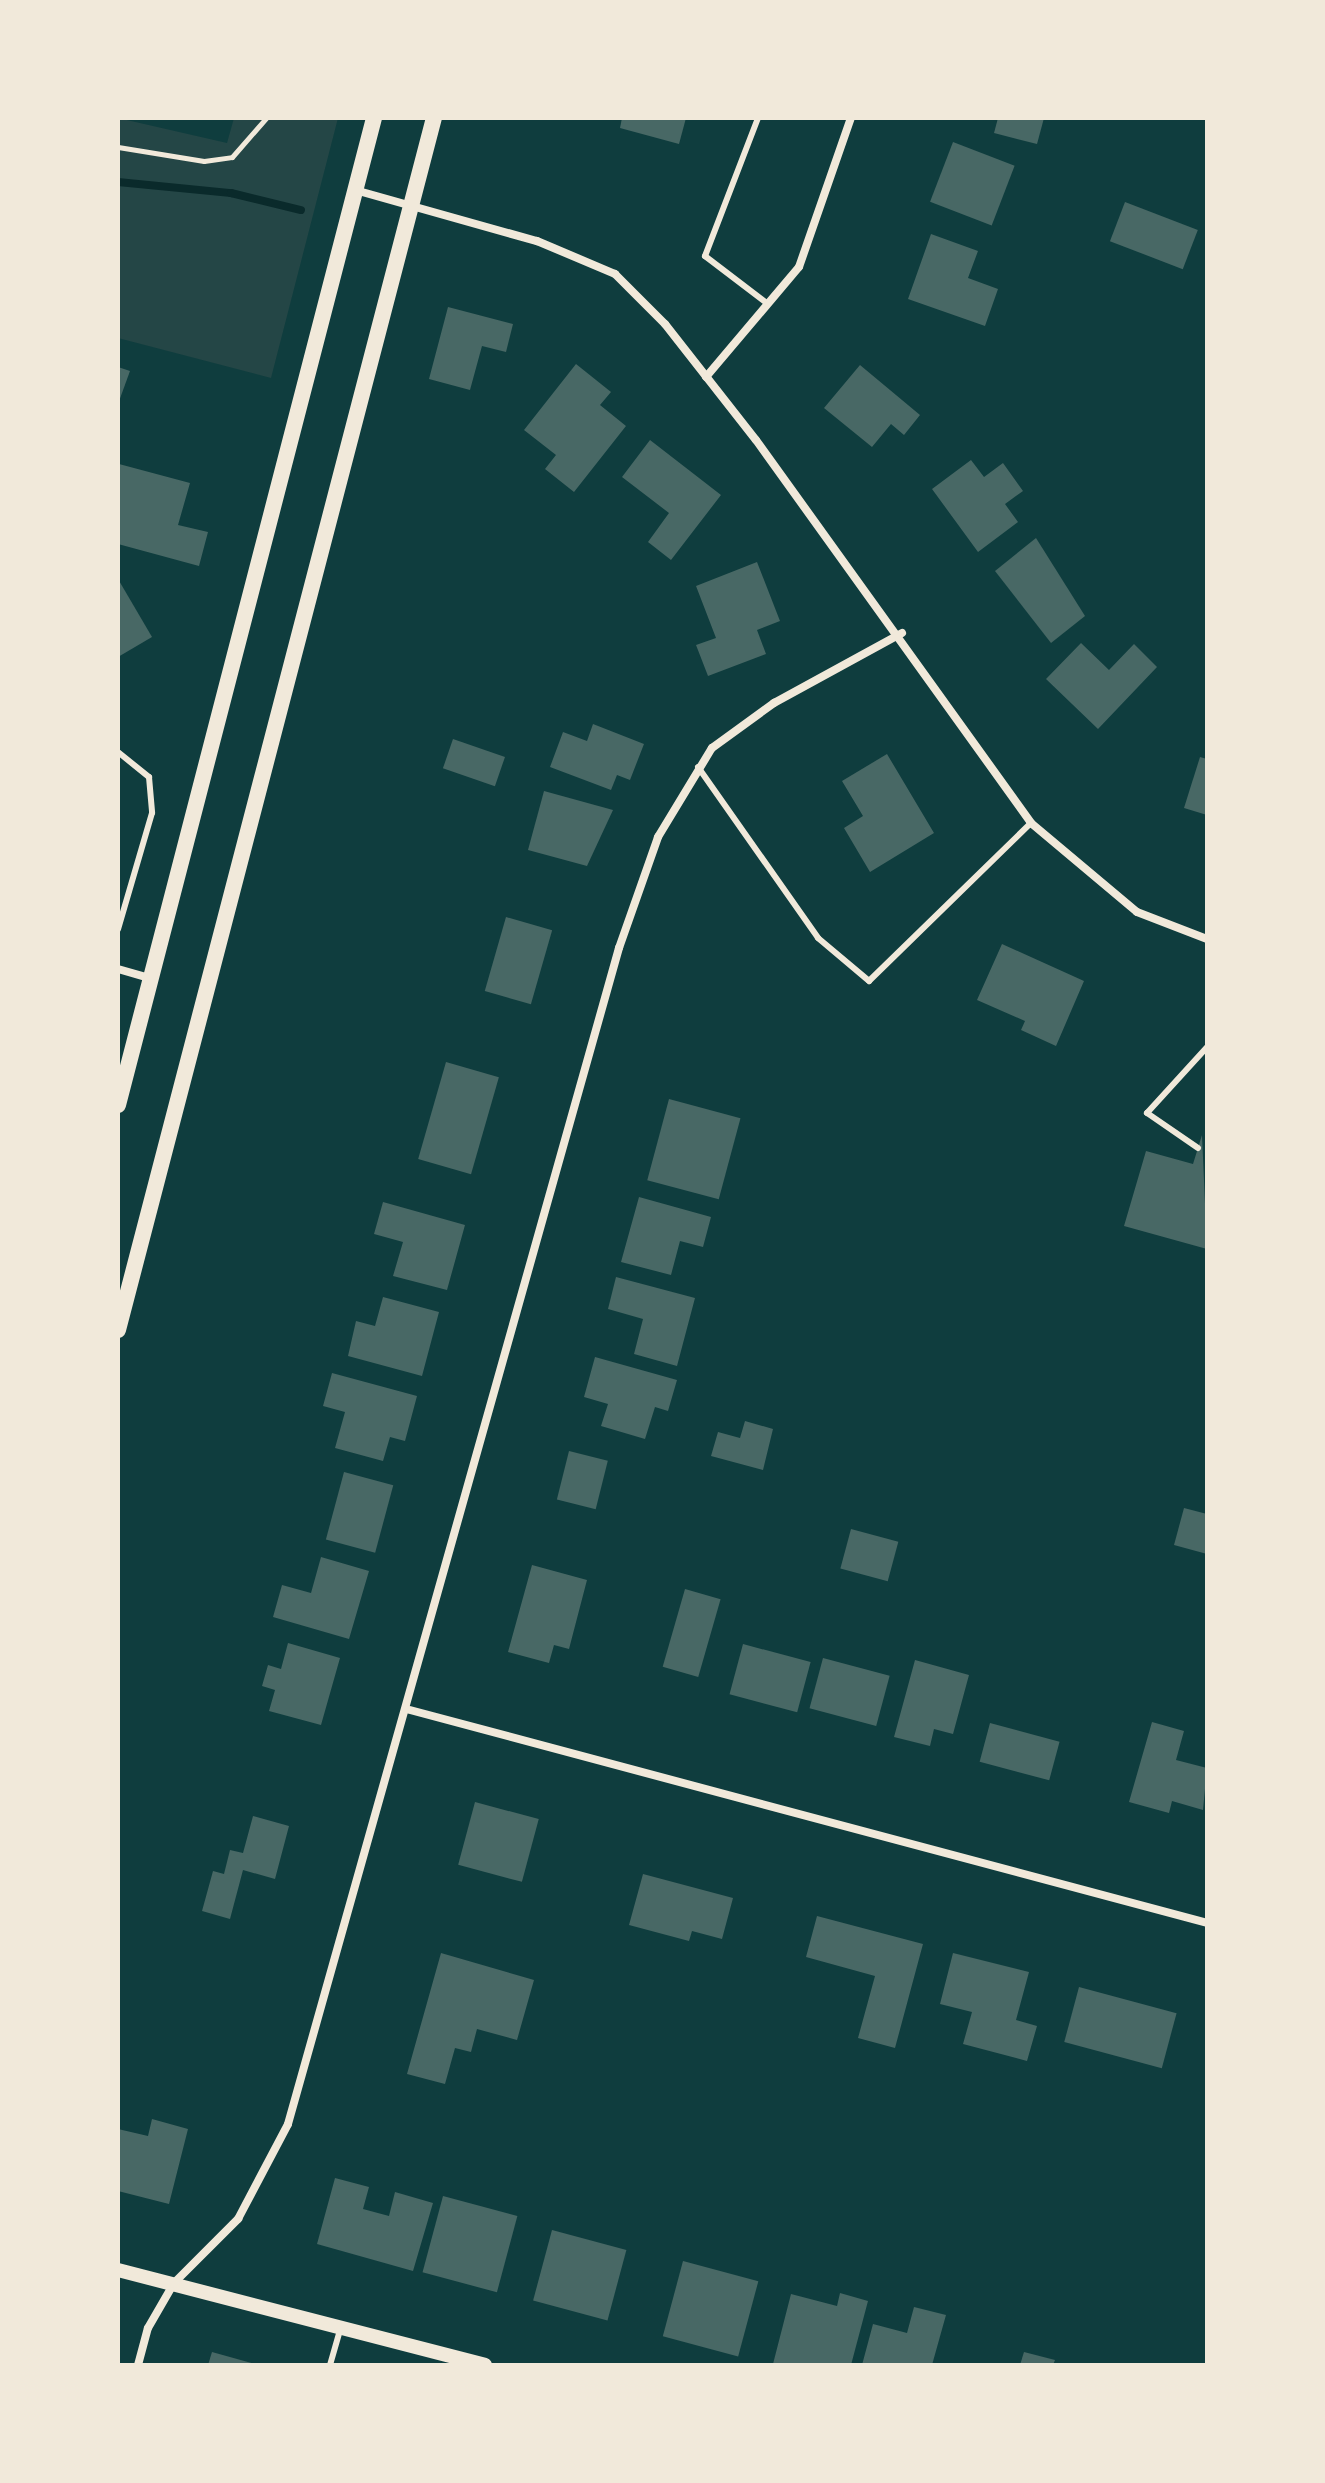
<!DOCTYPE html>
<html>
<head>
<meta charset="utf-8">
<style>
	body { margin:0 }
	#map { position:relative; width:1325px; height:2483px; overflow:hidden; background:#0f3d3e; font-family:"Fira Sans Condensed",sans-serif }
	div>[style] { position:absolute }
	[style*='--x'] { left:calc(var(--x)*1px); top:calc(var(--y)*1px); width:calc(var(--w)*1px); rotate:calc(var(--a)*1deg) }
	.green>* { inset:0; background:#244646 }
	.stream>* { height:8px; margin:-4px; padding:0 4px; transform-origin:4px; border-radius:4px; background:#0a2a2b }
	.building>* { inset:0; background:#486865; transform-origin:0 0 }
	.path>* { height:5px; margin:-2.5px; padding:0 2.5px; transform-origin:2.5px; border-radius:2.5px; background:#f1e9da }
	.service>* { height:6px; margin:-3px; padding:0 3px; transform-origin:3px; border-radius:3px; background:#f1e9da }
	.minor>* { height:8px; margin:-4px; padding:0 4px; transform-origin:4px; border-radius:4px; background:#f1e9da }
	.tertiary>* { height:14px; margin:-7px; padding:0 7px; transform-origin:7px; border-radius:7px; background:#f1e9da }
	.secondary>* { height:16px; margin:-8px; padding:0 8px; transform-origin:8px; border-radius:8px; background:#f1e9da }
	span { translate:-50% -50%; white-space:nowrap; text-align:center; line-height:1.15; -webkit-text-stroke:7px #f1e9da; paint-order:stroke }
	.frame { position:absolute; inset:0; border:120px solid #f1e9da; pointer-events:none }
</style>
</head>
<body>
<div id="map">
	<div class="green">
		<i style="clip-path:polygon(118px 118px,227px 143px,234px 118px,338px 118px,271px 378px,118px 338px)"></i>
	</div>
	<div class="stream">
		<i style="--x:118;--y:182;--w:114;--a:5.6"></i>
		<i style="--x:231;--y:193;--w:72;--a:13.7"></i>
	</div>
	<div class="building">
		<i style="clip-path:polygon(622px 118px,686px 118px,679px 144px,620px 128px)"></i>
		<i style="clip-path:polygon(998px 118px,1044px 118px,1037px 144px,994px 133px)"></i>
		<i style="left:953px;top:142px;width:66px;height:64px;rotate:21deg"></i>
		<i style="left:1125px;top:202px;width:78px;height:42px;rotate:21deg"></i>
		<i style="clip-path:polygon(931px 234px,978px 251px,968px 278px,998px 289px,985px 326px,908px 299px)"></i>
		<i style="clip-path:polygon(448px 307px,513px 324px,506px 352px,482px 346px,470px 390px,429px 379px)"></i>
		<i style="clip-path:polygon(576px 364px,611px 392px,600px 405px,626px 426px,574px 492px,545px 469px,556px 455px,524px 430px)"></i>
		<i style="clip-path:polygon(860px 365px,920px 415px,904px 435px,891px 424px,872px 447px,824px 408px)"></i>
		<i style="clip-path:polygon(118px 367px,130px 371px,118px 404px)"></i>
		<i style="clip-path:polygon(650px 440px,721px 495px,671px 560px,648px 542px,669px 513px,622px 477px)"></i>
		<i style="clip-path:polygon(971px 460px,984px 477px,1003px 463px,1023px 491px,1005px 504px,1018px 522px,978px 552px,932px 489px)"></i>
		<i style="clip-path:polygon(119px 464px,190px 483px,178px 525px,208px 532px,199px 566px,118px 544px)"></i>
		<i style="clip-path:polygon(1036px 538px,1085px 616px,1051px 643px,995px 571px)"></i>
		<i style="clip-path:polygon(757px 562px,780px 621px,757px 630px,766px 654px,708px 676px,696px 645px,716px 638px,696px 586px)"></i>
		<i style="clip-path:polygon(118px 579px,152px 637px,118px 657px)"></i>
		<i style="clip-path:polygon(1081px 643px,1109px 670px,1134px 644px,1157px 667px,1098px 729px,1046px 679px)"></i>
		<i style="clip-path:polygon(593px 724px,644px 744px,630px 780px,617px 775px,611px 790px,550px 767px,563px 732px,587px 741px)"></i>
		<i style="left:453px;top:739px;width:55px;height:31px;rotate:19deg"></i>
		<i style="clip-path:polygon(887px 754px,934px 833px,870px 872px,844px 828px,863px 816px,842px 781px)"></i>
		<i style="clip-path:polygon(1200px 757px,1207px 759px,1207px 815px,1184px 808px)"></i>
		<i style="clip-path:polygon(544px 791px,613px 810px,587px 866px,528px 850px)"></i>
		<i style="left:506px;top:917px;width:48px;height:77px;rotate:16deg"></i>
		<i style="clip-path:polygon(1002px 944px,1084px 981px,1056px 1046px,1021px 1030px,1025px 1021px,977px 1000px)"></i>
		<i style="left:446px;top:1062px;width:55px;height:101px;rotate:16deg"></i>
		<i style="left:669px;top:1099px;width:74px;height:84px;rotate:15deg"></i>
		<i style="clip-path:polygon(1202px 1135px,1207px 1249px,1124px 1226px,1146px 1151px,1193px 1164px)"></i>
		<i style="clip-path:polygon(639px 1197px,711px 1217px,703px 1247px,680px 1241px,671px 1275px,621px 1262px)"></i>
		<i style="clip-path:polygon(383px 1202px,465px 1225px,447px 1290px,393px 1276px,403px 1242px,374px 1234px)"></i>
		<i style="clip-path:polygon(616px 1277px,695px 1298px,677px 1366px,634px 1354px,643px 1319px,608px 1309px)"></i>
		<i style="clip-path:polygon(383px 1297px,439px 1312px,422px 1376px,348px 1356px,356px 1321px,375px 1326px)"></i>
		<i style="clip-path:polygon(595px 1357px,677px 1380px,668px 1411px,655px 1407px,645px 1439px,601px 1426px,608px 1404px,584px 1397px)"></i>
		<i style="clip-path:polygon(332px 1373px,417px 1396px,405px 1441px,390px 1437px,383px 1461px,335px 1448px,345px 1412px,323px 1406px)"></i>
		<i style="clip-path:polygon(745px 1421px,773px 1429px,763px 1470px,711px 1456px,718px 1432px,740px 1438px)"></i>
		<i style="left:569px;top:1451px;width:40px;height:50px;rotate:14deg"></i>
		<i style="left:344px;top:1472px;width:51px;height:70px;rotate:15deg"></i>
		<i style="clip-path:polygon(1184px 1508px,1207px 1514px,1207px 1554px,1174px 1545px)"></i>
		<i style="left:851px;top:1529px;width:49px;height:41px;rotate:15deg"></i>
		<i style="clip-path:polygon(321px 1557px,369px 1571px,349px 1639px,273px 1617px,282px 1585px,311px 1593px)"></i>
		<i style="clip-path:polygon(532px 1565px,587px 1580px,569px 1649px,554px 1645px,549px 1663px,508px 1652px)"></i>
		<i style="left:685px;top:1589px;width:37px;height:81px;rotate:16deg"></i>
		<i style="clip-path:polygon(288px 1643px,340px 1658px,321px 1725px,269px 1711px,275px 1690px,262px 1686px,268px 1665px,281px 1669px)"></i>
		<i style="left:743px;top:1644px;width:70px;height:52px;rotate:15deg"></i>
		<i style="left:823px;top:1658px;width:69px;height:52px;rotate:15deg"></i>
		<i style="clip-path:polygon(915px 1660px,969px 1675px,953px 1734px,934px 1729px,930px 1746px,894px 1737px)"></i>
		<i style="clip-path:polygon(1152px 1722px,1184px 1731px,1176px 1760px,1207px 1768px,1203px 1810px,1172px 1801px,1169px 1813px,1129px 1802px)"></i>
		<i style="left:990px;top:1723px;width:72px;height:40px;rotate:15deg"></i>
		<i style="left:475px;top:1802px;width:66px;height:65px;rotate:15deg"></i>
		<i style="clip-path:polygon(253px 1816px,289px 1826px,275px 1879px,243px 1870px,230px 1919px,202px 1911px,213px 1871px,224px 1874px,230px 1850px,243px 1853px)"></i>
		<i style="clip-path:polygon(643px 1874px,733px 1898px,722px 1939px,692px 1931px,689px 1941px,629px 1925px)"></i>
		<i style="clip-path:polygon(817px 1916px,923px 1944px,895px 2048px,858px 2038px,875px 1976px,806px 1957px)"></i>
		<i style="clip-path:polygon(441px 1953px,534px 1980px,517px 2040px,477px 2029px,471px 2052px,455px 2048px,445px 2084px,407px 2074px)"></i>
		<i style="clip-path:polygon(953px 1953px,1029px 1972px,1016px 2020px,1037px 2026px,1027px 2061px,963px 2044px,972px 2012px,940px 2004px)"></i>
		<i style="left:1079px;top:1987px;width:101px;height:57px;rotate:15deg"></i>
		<i style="clip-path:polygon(152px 2119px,188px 2129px,169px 2204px,118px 2191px,118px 2129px,148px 2136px)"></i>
		<i style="clip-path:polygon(335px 2178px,369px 2187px,363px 2209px,389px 2216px,395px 2192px,433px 2203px,413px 2271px,317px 2244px)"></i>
		<i style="left:443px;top:2196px;width:77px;height:79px;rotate:15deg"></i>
		<i style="left:552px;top:2230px;width:77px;height:73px;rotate:15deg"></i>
		<i style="left:683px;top:2261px;width:78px;height:78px;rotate:15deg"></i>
		<i style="clip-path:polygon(840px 2293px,868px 2301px,851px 2365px,773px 2364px,791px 2294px,837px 2306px)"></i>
		<i style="clip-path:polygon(914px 2307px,946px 2315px,932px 2365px,862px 2365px,873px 2324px,907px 2333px)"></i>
		<i style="clip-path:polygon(212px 2352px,255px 2364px,255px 2365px,208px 2365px)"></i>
		<i style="clip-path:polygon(1024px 2352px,1055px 2360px,1053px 2365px,1020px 2365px)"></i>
	</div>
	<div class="path">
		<i style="--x:118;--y:147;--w:87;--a:9.2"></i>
		<i style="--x:204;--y:161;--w:28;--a:-8"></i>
		<i style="--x:232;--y:157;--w:52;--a:-48.9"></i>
	</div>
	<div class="service">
		<i style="--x:758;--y:118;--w:148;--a:111"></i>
		<i style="--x:705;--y:256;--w:79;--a:37.3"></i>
		<i style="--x:118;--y:752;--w:40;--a:39"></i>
		<i style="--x:149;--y:777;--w:36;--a:85"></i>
		<i style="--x:152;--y:813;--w:121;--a:106.3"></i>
		<i style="--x:698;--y:767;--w:209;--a:54.9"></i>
		<i style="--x:818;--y:938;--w:67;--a:40.1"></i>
		<i style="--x:869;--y:981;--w:226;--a:-44.3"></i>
		<i style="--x:1198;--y:1148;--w:62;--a:-145.5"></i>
		<i style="--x:1147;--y:1113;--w:89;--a:-47.7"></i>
		<i style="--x:330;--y:2365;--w:36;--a:-74"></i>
	</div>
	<div class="minor">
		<i style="--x:355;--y:190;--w:189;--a:15.7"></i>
		<i style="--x:537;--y:241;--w:85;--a:22.9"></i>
		<i style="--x:615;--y:274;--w:71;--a:45"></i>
		<i style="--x:665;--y:324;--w:147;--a:51.9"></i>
		<i style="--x:756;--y:440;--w:472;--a:54.3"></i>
		<i style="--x:1031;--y:823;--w:138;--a:40"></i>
		<i style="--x:1137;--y:912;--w:75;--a:21.1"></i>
		<i style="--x:706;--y:377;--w:144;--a:-49.8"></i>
		<i style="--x:799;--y:267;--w:158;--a:-70.8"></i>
		<i style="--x:118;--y:969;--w:33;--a:16"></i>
		<i style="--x:410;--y:1710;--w:825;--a:14.96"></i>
		<i style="--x:138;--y:2365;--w:38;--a:-75"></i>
		<i style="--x:148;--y:2328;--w:52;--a:-60"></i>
		<i style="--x:174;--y:2283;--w:91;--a:-45"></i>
		<i style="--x:238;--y:2219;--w:107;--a:-62.2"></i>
		<i style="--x:288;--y:2124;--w:1222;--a:-74.28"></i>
		<i style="--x:619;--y:948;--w:118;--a:-70.6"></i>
		<i style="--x:658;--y:837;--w:104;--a:-58.8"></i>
		<i style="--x:712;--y:748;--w:77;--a:-36"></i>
		<i style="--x:774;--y:703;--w:146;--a:-28.7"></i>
	</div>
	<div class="tertiary">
		<i style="--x:118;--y:2270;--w:379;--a:14.5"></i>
	</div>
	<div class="secondary">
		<i style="--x:118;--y:1105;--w:1020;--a:-75.46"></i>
		<i style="--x:118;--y:1330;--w:1253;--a:-75.39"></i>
	</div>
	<div class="frame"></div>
</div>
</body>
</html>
